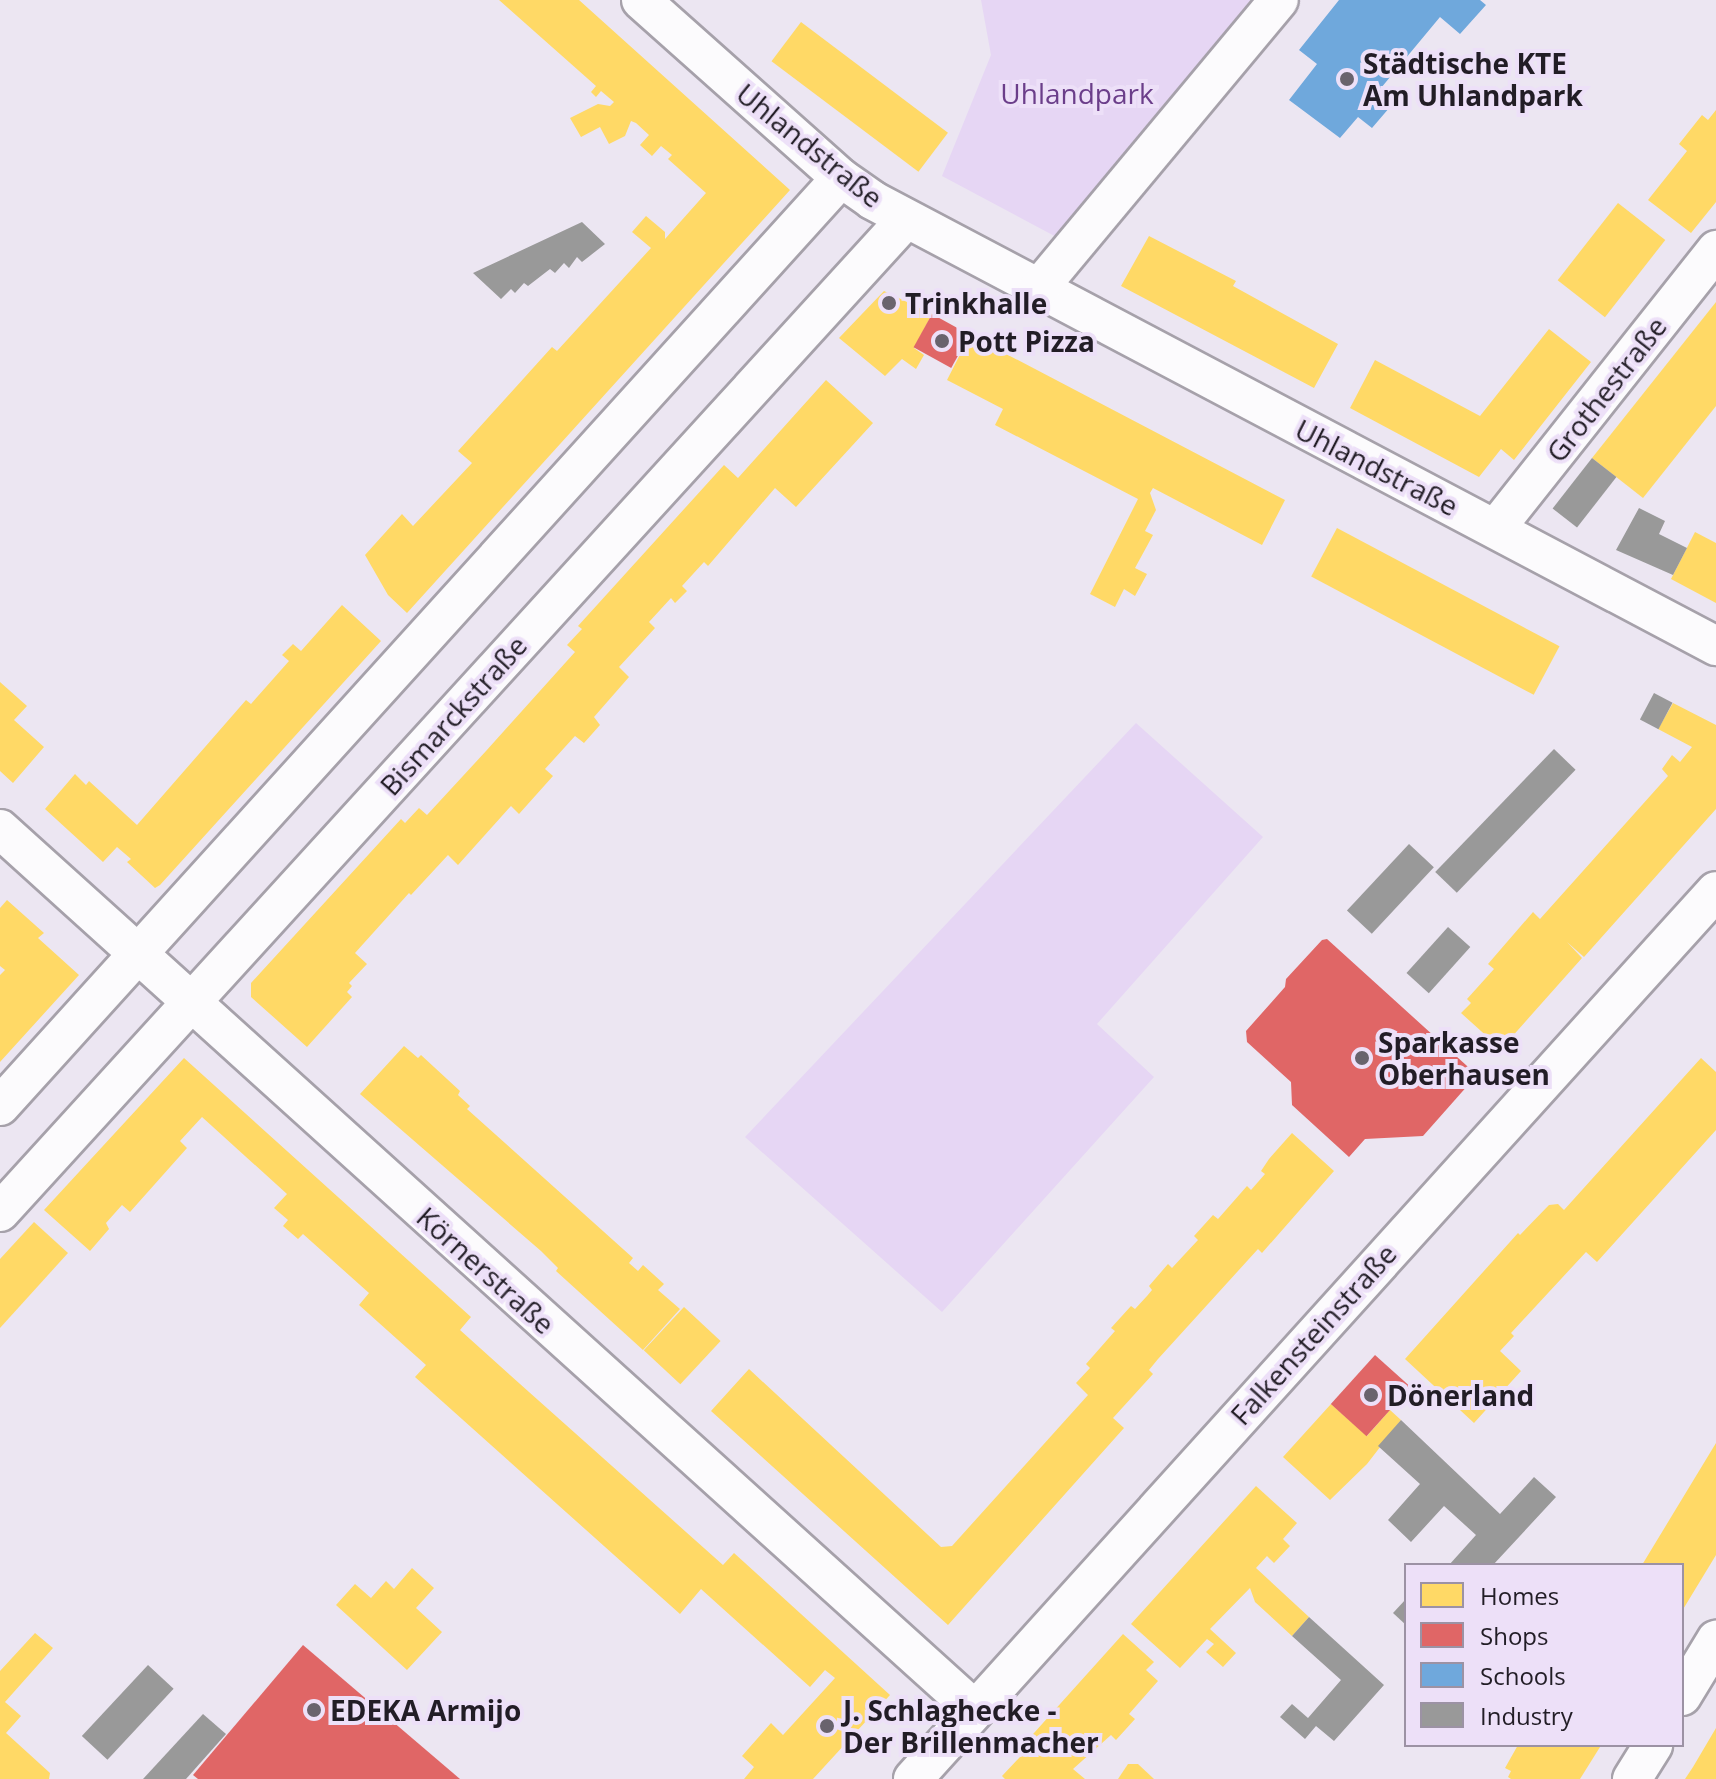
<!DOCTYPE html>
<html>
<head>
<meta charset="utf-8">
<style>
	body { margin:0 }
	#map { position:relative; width:1716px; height:1779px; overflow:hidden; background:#ece6f2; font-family:"Open Sans",sans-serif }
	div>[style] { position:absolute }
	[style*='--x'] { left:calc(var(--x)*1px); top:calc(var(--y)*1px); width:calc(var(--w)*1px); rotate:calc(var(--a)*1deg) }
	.green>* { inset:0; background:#e6d6f4 }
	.homes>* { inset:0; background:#ffd966; transform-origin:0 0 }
	.shops>* { inset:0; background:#e06666; transform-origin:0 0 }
	.schools>* { inset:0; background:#6fa8dc }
	.industry>* { inset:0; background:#999; transform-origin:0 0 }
	.roads { filter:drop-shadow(2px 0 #a6a1aa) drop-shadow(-2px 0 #a6a1aa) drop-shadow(0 2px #a6a1aa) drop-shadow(0 -2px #a6a1aa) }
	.minor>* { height:38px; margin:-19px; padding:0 19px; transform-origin:19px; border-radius:19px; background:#fcfbfd }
	.dots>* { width:22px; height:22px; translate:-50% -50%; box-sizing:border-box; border:4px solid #ede0f8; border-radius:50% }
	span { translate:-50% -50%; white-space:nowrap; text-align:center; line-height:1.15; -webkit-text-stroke:8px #ede0f8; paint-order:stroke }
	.poi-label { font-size:28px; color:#221d26; font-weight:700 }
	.left { translate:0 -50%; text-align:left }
	.park-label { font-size:28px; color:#6b3e8a }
	.street-label { font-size:28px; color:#221d26 }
	.legend { position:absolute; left:1404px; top:1563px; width:280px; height:184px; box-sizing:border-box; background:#ede0f8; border:2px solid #9c92a4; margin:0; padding:10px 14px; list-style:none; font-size:24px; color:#221d26 }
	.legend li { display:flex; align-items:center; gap:16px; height:40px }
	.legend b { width:40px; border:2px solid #9c92a4 }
</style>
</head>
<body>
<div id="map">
	<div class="green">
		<i style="clip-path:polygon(981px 0,1265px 0,1077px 248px,942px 176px,991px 55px)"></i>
		<i style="clip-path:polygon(1136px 723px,1263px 837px,1097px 1024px,1154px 1077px,942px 1312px,745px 1137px)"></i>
	</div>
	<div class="homes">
		<i style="clip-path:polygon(499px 0,579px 0,790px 190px,407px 613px,388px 595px,365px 555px,402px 514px,413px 526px,472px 463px,458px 451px,552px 347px,557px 351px,651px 248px,632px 232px,646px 216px,665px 232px,665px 239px,706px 193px,668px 159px,672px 155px,661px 146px,652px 156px,640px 145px,649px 135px,636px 123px,631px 121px,625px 136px,609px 144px,600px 127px,581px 137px,570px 118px,598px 104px,610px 106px,614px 102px,601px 91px,596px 97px,591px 92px,596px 86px)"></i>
		<i style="left:801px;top:22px;width:184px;height:49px;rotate:37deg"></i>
		<i style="clip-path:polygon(1716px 110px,1716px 202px,1691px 233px,1648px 200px,1687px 151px,1679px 144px,1702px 115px,1708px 120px)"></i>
		<i style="left:1618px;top:203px;width:60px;height:98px;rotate:38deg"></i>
		<i style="clip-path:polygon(1149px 236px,1236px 281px,1233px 286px,1338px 344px,1314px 388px,1121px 286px)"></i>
		<i style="clip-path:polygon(884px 291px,932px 314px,914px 348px,924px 355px,916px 369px,902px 359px,885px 376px,839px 338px)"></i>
		<i style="clip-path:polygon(1716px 302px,1716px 406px,1643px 498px,1592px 458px)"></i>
		<i style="clip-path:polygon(1549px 329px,1591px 362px,1514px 460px,1501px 449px,1479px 477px,1350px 408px,1375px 360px,1480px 416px)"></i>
		<i style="clip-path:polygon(970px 335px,1285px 500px,1262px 545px,1153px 488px,1150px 493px,1156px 510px,1145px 531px,1153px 535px,1135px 568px,1147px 574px,1135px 596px,1124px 589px,1115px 607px,1090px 594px,1138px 499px,995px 425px,1003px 409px,947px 380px)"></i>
		<i style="clip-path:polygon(826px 380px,873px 423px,796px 507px,775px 488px,708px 566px,704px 562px,682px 586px,687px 591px,675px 603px,671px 598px,649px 622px,655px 628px,619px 667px,629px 677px,594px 717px,600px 725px,584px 743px,575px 736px,545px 769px,553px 776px,519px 814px,511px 806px,458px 865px,448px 855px,411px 895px,409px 893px,355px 953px,367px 964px,349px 983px,352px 986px,347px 992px,352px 997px,307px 1047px,251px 997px,251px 983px,401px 819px,405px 823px,419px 808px,427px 815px,486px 751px,575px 652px,567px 645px,582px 629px,578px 626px,724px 465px,738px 478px)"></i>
		<i style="left:1337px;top:528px;width:252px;height:55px;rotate:28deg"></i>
		<i style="clip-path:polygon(1695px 532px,1716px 543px,1716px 603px,1671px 579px)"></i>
		<i style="clip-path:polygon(342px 605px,381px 641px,160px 885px,155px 888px,127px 862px,131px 859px,117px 847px,103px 862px,45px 809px,75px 774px,86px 785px,89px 781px,137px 825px,246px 700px,251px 704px,289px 661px,282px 655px,293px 644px,301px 651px)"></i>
		<i style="clip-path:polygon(0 682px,27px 706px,14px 720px,44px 747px,13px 783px,0 771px)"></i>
		<i style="clip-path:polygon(1673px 703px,1716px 725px,1716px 809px,1584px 957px,1567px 942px,1582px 958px,1501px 1049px,1461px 1013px,1471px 1003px,1467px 999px,1494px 969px,1488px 964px,1533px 912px,1540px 919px,1668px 776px,1662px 769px,1672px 755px,1680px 762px,1692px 747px,1658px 729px)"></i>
		<i style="clip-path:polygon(7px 900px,44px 933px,38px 938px,79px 975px,0 1062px,0 975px,5px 970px,0 966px,0 908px)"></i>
		<i style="clip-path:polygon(404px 1046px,418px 1058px,421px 1055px,460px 1091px,458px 1095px,470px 1106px,467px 1109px,633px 1258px,629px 1263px,638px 1271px,643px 1265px,664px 1284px,658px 1290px,680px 1309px,643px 1350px,556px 1271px,558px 1268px,541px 1251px,360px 1094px)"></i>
		<i style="clip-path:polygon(184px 1058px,471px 1317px,460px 1330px,529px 1392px,723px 1565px,734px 1553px,890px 1695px,813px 1779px,744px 1779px,754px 1767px,742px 1756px,771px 1723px,783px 1735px,835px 1678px,825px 1670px,810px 1687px,701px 1589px,680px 1614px,415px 1377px,426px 1365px,359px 1305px,369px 1293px,303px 1234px,298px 1239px,283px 1226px,288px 1220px,274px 1208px,287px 1194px,202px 1117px,180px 1141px,187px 1148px,130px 1212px,122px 1205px,106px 1223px,109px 1229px,90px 1251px,44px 1210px)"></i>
		<i style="clip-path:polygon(1701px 1058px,1716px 1072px,1716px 1130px,1597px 1262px,1586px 1252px,1511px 1333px,1514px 1336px,1500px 1351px,1521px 1371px,1474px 1423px,1405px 1359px,1518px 1233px,1520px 1235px,1549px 1205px,1558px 1204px,1564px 1210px)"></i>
		<i style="clip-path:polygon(1292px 1133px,1334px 1171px,1262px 1253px,1258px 1249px,1158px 1359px,1149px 1370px,1153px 1374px,1113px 1418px,1124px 1428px,948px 1625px,711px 1411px,749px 1369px,941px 1547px,952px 1546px,1088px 1395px,1076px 1383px,1090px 1368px,1086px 1364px,1115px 1331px,1111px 1328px,1131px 1306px,1135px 1309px,1147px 1296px,1152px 1290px,1149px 1286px,1168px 1264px,1172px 1268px,1184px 1255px,1198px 1240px,1194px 1236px,1213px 1215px,1218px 1219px,1247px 1186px,1251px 1190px,1265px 1174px,1261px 1171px,1269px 1159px)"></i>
		<i style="clip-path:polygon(34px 1222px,68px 1253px,0 1328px,0 1259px)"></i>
		<i style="left:684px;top:1307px;width:50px;height:59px;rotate:43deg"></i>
		<i style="clip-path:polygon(1331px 1404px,1367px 1436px,1390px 1410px,1401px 1420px,1367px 1464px,1330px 1500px,1283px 1457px)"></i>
		<i style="clip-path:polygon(1716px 1443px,1716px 1555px,1682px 1611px,1682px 1565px,1642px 1565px)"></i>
		<i style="clip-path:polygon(1256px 1486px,1297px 1523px,1283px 1539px,1290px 1546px,1274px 1563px,1267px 1556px,1256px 1568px,1309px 1617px,1292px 1636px,1255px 1602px,1250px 1588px,1210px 1629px,1236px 1653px,1223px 1667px,1206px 1652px,1214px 1644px,1207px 1639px,1180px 1668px,1131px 1624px)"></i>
		<i style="clip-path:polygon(412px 1568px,434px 1588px,416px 1608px,442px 1632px,407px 1670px,336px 1605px,355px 1584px,371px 1598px,386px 1581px,394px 1589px)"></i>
		<i style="clip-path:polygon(35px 1633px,53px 1648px,5px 1702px,21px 1716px,6px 1733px,50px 1773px,49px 1779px,0 1779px,0 1671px)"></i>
		<i style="clip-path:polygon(1123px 1634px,1154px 1662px,1146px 1670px,1158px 1681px,1129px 1714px,1135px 1719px,1116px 1740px,1111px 1735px,1073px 1769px,1085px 1779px,1005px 1779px,1002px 1776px,1020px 1757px,1016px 1753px)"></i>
		<i style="clip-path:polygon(1716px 1728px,1716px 1779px,1685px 1779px,1693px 1767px)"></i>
		<i style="clip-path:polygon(1518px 1745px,1600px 1745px,1600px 1747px,1580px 1779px,1511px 1779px,1508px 1777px,1511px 1771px,1505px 1768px)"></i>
		<i style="clip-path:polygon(1128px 1764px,1138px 1764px,1154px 1779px,1118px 1779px)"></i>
	</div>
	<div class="shops">
		<i style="left:932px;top:314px;width:43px;height:38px;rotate:29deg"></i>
		<i style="clip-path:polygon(1327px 939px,1477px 1075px,1423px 1136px,1365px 1139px,1349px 1157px,1292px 1105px,1291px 1082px,1247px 1042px,1246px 1031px,1285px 987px,1286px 979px,1322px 940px)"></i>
		<i style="left:1375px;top:1355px;width:48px;height:66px;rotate:42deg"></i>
		<i style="clip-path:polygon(303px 1645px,460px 1779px,198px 1779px,193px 1775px)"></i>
	</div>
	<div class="schools">
		<i style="clip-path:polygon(1339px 0,1480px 0,1486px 5px,1460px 34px,1440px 17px,1376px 94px,1390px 107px,1372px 128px,1358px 117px,1340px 138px,1289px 100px,1317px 64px,1299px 50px)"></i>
	</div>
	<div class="industry">
		<i style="clip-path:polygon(582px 222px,605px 244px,582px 262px,577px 257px,569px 268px,564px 263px,555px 273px,550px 269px,528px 286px,524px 283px,515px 293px,511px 289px,501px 299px,473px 273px)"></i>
		<i style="left:1592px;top:458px;width:31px;height:64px;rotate:38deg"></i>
		<i style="clip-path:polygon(1639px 508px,1665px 521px,1659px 534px,1687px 548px,1673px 575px,1616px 550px)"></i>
		<i style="left:1654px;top:693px;width:21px;height:30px;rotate:28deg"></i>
		<i style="left:1554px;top:749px;width:30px;height:171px;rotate:44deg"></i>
		<i style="left:1409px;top:844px;width:34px;height:91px;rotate:43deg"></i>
		<i style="left:1448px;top:927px;width:30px;height:62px;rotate:42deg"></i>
		<i style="clip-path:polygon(1401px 1420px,1500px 1514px,1534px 1477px,1556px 1497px,1493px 1565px,1449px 1565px,1476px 1535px,1444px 1506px,1411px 1542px,1388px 1520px,1420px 1484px,1378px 1446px)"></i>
		<i style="clip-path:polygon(1406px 1599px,1406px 1625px,1393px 1613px)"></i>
		<i style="clip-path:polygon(1309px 1617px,1384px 1685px,1334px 1741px,1316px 1726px,1305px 1739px,1280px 1717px,1292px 1704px,1308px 1718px,1341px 1680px,1292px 1636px)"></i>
		<i style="left:148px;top:1665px;width:35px;height:97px;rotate:43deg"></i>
		<i style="clip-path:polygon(203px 1714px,226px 1734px,186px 1779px,143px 1779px)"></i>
	</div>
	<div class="roads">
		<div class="minor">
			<i style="--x:641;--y:0;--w:268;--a:41.7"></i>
			<i style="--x:841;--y:178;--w:38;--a:35"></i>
			<i style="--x:872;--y:200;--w:955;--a:27.85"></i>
			<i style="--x:1038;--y:289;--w:376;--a:-50.2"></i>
			<i style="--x:1496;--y:528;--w:355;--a:-51.6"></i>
			<i style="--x:0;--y:829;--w:1313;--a:42.1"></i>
			<i style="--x:0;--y:1106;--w:1252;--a:-47.82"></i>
			<i style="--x:0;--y:1212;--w:1344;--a:-47.62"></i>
			<i style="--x:1682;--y:1696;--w:66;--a:-58.7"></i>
			<i style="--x:913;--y:1779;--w:1197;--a:-47.88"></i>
			<i style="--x:1632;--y:1779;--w:40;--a:-58"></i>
		</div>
	</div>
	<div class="dots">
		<i style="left:1347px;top:79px;background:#69636d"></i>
		<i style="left:889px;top:303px;background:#69636d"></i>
		<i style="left:942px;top:341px;background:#69636d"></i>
		<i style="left:1362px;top:1058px;background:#69636d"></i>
		<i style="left:1371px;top:1395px;background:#69636d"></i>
		<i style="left:314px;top:1710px;background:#69636d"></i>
		<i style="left:827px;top:1726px;background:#69636d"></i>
	</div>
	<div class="poi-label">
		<span class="left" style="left:1363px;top:79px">Städtische KTE<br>Am Uhlandpark</span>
		<span class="left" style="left:905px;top:303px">Trinkhalle</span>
		<span class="left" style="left:958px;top:341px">Pott Pizza</span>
		<span class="left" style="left:1378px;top:1058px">Sparkasse<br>Oberhausen</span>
		<span class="left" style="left:1387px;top:1395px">Dönerland</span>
		<span class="left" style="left:330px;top:1710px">EDEKA Armijo</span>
		<span class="left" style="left:843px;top:1726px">J. Schlaghecke -<br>Der Brillenmacher</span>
	</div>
	<div class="park-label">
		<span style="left:1077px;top:93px">Uhlandpark</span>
	</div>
	<div class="street-label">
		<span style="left:810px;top:145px;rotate:39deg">Uhlandstraße</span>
		<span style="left:1606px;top:389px;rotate:-52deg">Grothestraße</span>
		<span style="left:1377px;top:467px;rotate:27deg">Uhlandstraße</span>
		<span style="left:453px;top:715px;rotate:-48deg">Bismarckstraße</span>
		<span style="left:486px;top:1270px;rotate:42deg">Körnerstraße</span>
		<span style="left:1313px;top:1334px;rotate:-48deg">Falkensteinstraße</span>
	</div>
	<ul class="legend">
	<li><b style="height:22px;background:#ffd966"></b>Homes</li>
	<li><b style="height:22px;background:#e06666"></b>Shops</li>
	<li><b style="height:22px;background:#6fa8dc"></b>Schools</li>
	<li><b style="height:22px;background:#999"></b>Industry</li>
	</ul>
</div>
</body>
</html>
